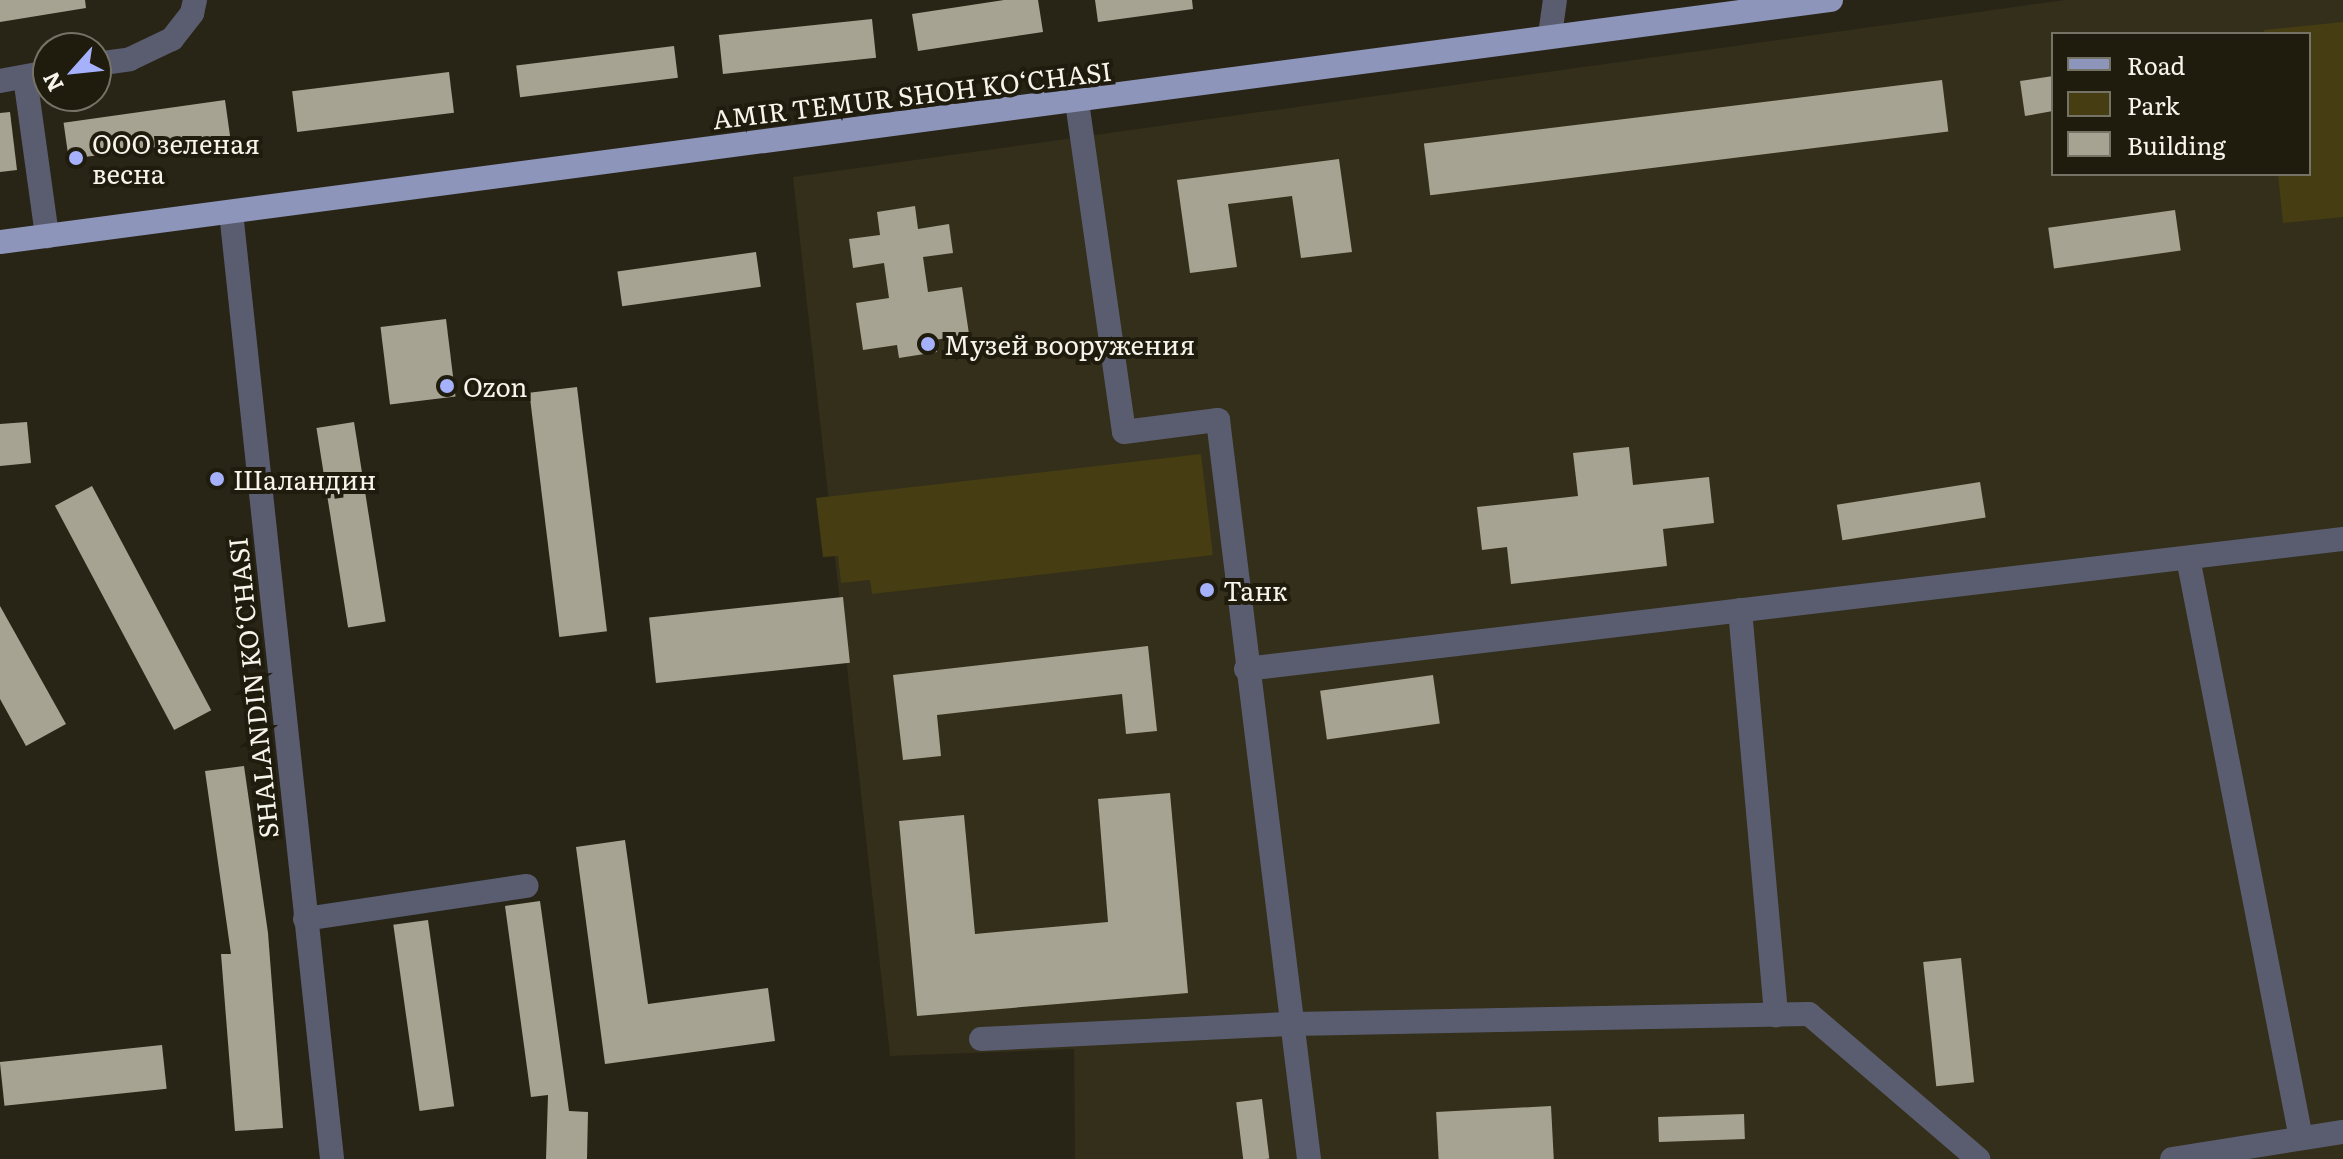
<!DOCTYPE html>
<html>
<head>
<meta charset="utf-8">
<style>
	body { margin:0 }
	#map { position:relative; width:2343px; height:1159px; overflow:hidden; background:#282517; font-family:Literata,serif }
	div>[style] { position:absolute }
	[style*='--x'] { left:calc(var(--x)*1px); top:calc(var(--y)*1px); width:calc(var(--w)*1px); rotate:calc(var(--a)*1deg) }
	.built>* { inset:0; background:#332f1a }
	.green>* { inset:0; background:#463d13 }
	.building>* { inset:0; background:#a7a392; transform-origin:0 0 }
	.minor>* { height:24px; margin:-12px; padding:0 12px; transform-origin:12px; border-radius:12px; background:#5a5d70 }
	.major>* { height:24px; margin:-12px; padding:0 12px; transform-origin:12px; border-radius:12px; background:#8e95bb }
	.dots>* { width:22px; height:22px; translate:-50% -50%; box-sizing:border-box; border:4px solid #1f1c0e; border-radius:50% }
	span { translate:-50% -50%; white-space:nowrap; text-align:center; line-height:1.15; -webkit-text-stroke:8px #1f1c0e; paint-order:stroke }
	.street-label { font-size:26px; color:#f6f4eb }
	.poi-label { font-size:26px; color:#f6f4eb }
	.left { translate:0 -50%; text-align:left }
	.legend { position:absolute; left:2051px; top:32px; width:260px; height:144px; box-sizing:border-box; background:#1f1c0e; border:2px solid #757266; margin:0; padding:10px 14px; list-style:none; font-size:24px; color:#f6f4eb }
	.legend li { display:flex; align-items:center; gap:16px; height:40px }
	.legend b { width:40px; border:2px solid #757266 }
	.north { position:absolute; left:32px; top:32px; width:80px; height:80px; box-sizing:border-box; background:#1f1c0e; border:2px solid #757266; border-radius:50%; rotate:243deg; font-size:22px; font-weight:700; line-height:32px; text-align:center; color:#f6f4eb }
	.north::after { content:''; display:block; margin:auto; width:28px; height:36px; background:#a6b1fc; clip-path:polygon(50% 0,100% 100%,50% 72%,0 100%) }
</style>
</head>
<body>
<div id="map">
	<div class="built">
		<i style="clip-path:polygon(evenodd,2065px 0,2343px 0,2343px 1159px,1075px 1159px,1074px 1049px,890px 1056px,793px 177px,2065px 0,2053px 34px,2309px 34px,2309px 174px,2053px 174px,2053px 34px)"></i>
	</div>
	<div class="green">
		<i style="clip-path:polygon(2343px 22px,2343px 217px,2283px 223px,2278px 174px,2309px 174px,2309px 34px,2265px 34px,2264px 30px)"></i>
		<i style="clip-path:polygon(1201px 454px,1213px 555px,872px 594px,870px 580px,841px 583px,838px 556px,823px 557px,816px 498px)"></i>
	</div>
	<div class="building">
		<i style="clip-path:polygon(0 0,85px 0,86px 8px,0 22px)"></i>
		<i style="clip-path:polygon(1004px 0,1038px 0,1043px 32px,918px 51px,912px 14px)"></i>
		<i style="clip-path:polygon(1095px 0,1192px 0,1193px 9px,1098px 22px)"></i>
		<i style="left:872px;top:19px;width:39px;height:154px;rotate:84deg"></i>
		<i style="left:674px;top:46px;width:32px;height:159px;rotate:83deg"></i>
		<i style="left:449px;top:72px;width:41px;height:158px;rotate:83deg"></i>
		<i style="clip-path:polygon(2053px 76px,2053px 111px,2025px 116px,2020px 81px)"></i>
		<i style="left:1942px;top:80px;width:52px;height:522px;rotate:83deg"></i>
		<i style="left:225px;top:100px;width:37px;height:163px;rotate:82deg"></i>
		<i style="clip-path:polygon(10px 112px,17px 170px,0 172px,0 113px)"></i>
		<i style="clip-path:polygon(1339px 159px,1352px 252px,1301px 258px,1292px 196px,1228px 204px,1237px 267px,1190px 273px,1177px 180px)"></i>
		<i style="clip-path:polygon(915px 206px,918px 229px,949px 224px,953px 253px,923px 257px,928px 292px,962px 287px,969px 334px,935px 340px,937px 352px,899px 358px,897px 345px,863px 350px,856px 303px,889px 298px,884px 263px,853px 268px,849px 239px,880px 235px,877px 212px)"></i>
		<i style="left:2175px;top:210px;width:41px;height:128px;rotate:82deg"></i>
		<i style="left:756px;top:252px;width:35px;height:140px;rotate:82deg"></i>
		<i style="left:446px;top:319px;width:78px;height:66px;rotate:83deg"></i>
		<i style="left:577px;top:387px;width:246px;height:48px;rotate:83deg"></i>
		<i style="clip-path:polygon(27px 422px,31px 463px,0 466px,0 424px)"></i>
		<i style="left:354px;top:422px;width:202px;height:38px;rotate:81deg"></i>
		<i style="clip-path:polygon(1629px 447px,1633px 485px,1709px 477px,1714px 523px,1663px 529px,1667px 566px,1511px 584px,1507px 547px,1482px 550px,1477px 507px,1578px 496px,1573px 453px)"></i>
		<i style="left:1980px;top:482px;width:36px;height:145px;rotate:81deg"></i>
		<i style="left:92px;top:486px;width:254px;height:42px;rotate:62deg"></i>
		<i style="left:843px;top:597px;width:66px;height:195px;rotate:84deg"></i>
		<i style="clip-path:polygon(0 606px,66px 724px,26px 746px,0 699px)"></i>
		<i style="clip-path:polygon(1148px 646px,1157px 731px,1126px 734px,1122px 694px,937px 715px,941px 756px,903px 760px,893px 675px)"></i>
		<i style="left:1433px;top:675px;width:49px;height:114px;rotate:82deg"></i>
		<i style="clip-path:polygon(244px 766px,268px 933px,283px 1128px,235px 1131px,221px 954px,231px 954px,205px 771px)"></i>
		<i style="clip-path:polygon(1170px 793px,1188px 993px,917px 1016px,899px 821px,964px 815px,975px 934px,1108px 922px,1098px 799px)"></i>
		<i style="clip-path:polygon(625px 840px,648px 1004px,768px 988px,775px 1041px,605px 1064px,576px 847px)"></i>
		<i style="clip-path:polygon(540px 901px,569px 1111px,588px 1112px,587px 1159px,546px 1159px,548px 1095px,531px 1097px,505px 906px)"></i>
		<i style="left:428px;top:920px;width:188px;height:35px;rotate:82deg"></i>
		<i style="left:1961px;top:958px;width:125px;height:38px;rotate:84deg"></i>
		<i style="left:162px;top:1045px;width:44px;height:163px;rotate:84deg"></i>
		<i style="left:1262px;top:1099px;width:60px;height:26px;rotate:83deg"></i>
		<i style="left:1551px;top:1106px;width:53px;height:115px;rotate:87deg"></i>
		<i style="left:1744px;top:1114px;width:25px;height:86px;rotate:88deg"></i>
	</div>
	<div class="minor">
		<i style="--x:1550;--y:35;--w:35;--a:-82"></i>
		<i style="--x:96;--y:64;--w:34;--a:-8"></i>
		<i style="--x:130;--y:59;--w:47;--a:-25.5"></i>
		<i style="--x:172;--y:39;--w:33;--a:-52"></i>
		<i style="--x:192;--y:13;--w:13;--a:-77"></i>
		<i style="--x:25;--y:77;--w:161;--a:82.1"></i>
		<i style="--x:0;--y:81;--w:49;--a:-10.6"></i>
		<i style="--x:1077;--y:102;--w:333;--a:81.9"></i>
		<i style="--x:1124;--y:432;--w:95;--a:-7.3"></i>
		<i style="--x:1218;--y:420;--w:745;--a:82.98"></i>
		<i style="--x:231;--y:212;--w:952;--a:83.91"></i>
		<i style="--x:2188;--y:558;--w:591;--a:78.98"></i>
		<i style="--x:1740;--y:610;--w:407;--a:84.9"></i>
		<i style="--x:1246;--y:669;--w:1105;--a:-6.76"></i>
		<i style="--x:305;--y:919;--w:224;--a:-8.5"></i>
		<i style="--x:981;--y:1039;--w:312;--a:-2.8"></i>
		<i style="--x:1293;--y:1024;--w:516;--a:-1.11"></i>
		<i style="--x:1809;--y:1014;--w:223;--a:40.6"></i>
		<i style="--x:2172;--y:1159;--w:173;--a:-9"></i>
	</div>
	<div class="major">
		<i style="--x:0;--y:242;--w:1847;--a:-7.53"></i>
	</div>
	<div class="dots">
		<i style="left:76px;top:158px;background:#a6b1fc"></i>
		<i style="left:928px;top:344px;background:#a6b1fc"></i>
		<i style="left:447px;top:386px;background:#a6b1fc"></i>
		<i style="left:217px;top:479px;background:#a6b1fc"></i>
		<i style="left:1207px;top:590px;background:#a6b1fc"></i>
	</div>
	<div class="street-label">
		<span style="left:912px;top:94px;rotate:-7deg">AMIR TEMUR SHOH KO‘CHASI</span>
		<span style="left:252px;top:688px;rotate:-96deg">SHALANDIN KO‘CHASI</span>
	</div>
	<div class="poi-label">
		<span class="left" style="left:92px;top:158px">ООО зеленая<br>весна</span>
		<span class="left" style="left:944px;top:344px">Музей вооружения</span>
		<span class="left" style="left:463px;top:386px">Ozon</span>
		<span class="left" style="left:233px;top:479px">Шаландин</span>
		<span class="left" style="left:1223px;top:590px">Танк</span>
	</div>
	<ul class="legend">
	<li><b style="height:10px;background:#8e95bb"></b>Road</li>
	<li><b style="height:22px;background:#463d13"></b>Park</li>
	<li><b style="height:22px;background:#a7a392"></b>Building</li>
	</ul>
	<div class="north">N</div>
</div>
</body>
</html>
